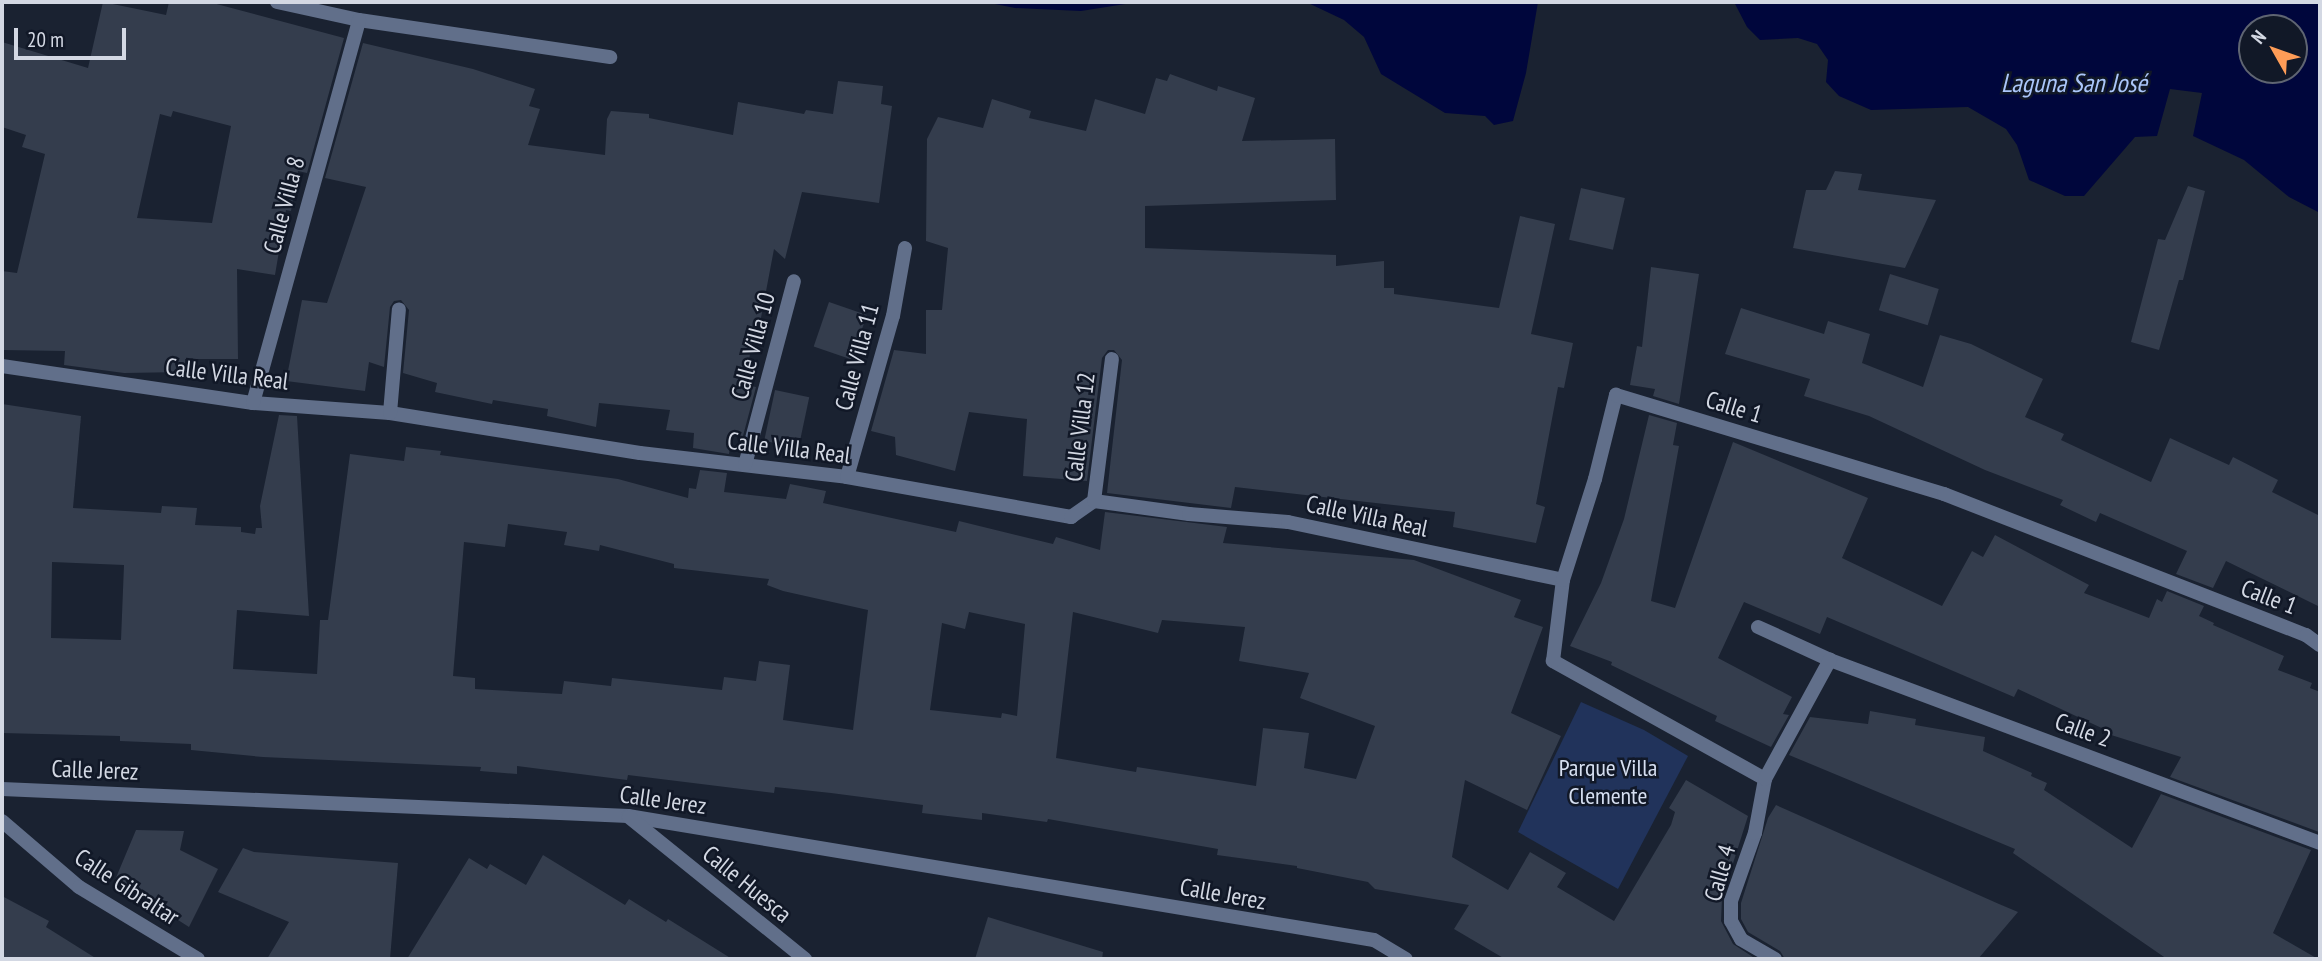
<!DOCTYPE html>
<html>
<head>
<meta charset="utf-8">
<style>
	body { margin:0 }
	#map { position:relative; width:2322px; height:961px; overflow:hidden; background:#1a2231; font-family:"PT Sans Narrow",sans-serif }
	div>[style] { position:absolute }
	[style*='--x'] { left:calc(var(--x)*1px); top:calc(var(--y)*1px); width:calc(var(--w)*1px); rotate:calc(var(--a)*1deg) }
	.green>* { inset:0; background:#21335b }
	.water>* { inset:0; background:#00063c }
	.building>* { inset:0; background:#343d4d; transform-origin:0 0 }
	.street>* { height:14px; margin:-7px; padding:0 7px; transform-origin:7px; border-radius:7px; background:#616f8a }
	span { translate:-50% -50%; white-space:nowrap; text-align:center; line-height:1.15; -webkit-text-stroke:5px #111827; paint-order:stroke }
	.street-label { font-size:24px; color:#d3d8e3 }
	.park-label { font-size:24px; color:#d6dff1 }
	.water-label { font-size:26px; color:#abc6fa; font-style:italic }
	.frame { position:absolute; inset:0; border:4px solid #d3d8e3; pointer-events:none }
	.north { position:absolute; left:2238px; top:14px; width:70px; height:70px; box-sizing:border-box; background:#111827; border:2px solid #5f6572; border-radius:50%; rotate:310deg; font-size:19px; font-weight:700; line-height:28px; text-align:center; color:#d3d8e3 }
	.north::after { content:''; display:block; margin:auto; width:24px; height:32px; background:#fe9c57; clip-path:polygon(50% 0,100% 100%,50% 72%,0 100%) }
	.scale { position:absolute; left:14px; top:28px; width:112px; height:32px; box-sizing:border-box; border:4px solid #d3d8e3; border-top:0; padding-left:9px; font-size:21px; line-height:24px; white-space:nowrap; color:#d3d8e3; -webkit-text-stroke:5px #111827; paint-order:stroke }
</style>
</head>
<body>
<div id="map">
	<div class="green">
		<i style="clip-path:polygon(1581px 702px,1644px 730px,1688px 756px,1618px 889px,1518px 832px)"></i>
	</div>
	<div class="water">
		<i style="clip-path:polygon(985px 2px,1138px 2px,1081px 11px,1015px 8px)"></i>
		<i style="clip-path:polygon(1306px 2px,1538px 2px,1526px 73px,1513px 121px,1494px 125px,1485px 116px,1445px 113px,1381px 74px,1364px 37px,1344px 20px)"></i>
		<i style="clip-path:polygon(evenodd,1734px 2px,2320px 2px,2320px 213px,2289px 197px,2244px 160px,2193px 136px,2202px 93px,2170px 89px,2157px 136px,2135px 137px,2084px 196px,2065px 196px,2029px 180px,2017px 145px,2006px 129px,1968px 107px,1871px 110px,1839px 96px,1826px 82px,1828px 60px,1817px 44px,1798px 38px,1760px 40px,1747px 27px,1734px 2px,2252px 28px,2294px 28px,2294px 70px,2252px 70px,2252px 28px)"></i>
	</div>
	<div class="building">
		<i style="clip-path:polygon(evenodd,103px 2px,166px 15px,169px 2px,209px 2px,344px 38px,307px 173px,298px 171px,291px 211px,286px 210px,275px 275px,237px 269px,238px 359px,185px 359px,185px 372px,124px 373px,64px 365px,65px 351px,2px 350px,2px 271px,17px 273px,45px 154px,22px 147px,26px 135px,2px 127px,2px 42px,88px 68px,103px 2px,173px 111px,231px 126px,212px 223px,137px 218px,160px 114px,171px 117px,173px 111px)"></i>
		<i style="clip-path:polygon(363px 43px,473px 69px,535px 89px,529px 106px,540px 109px,528px 145px,605px 155px,607px 119px,611px 111px,649px 114px,649px 118px,733px 135px,738px 102px,804px 114px,806px 110px,833px 114px,838px 81px,883px 86px,881px 104px,892px 106px,879px 203px,802px 192px,785px 259px,774px 249px,760px 323px,754px 322px,746px 385px,756px 387px,743px 436px,732px 434px,729px 454px,693px 448px,694px 433px,666px 430px,670px 410px,599px 403px,596px 427px,547px 416px,548px 409px,493px 400px,492px 404px,435px 392px,437px 383px,403px 373px,409px 310px,401px 300px,394px 301px,390px 307px,384px 367px,369px 362px,365px 391px,286px 381px,302px 300px,327px 303px,366px 187px,325px 178px)"></i>
		<i style="clip-path:polygon(1170px 74px,1217px 91px,1218px 86px,1255px 98px,1242px 141px,1335px 139px,1336px 200px,1145px 206px,1145px 248px,1336px 255px,1336px 266px,1384px 261px,1384px 288px,1394px 288px,1394px 294px,1499px 308px,1520px 216px,1555px 224px,1531px 334px,1573px 343px,1564px 388px,1558px 387px,1536px 504px,1545px 507px,1536px 543px,1453px 527px,1455px 512px,1235px 487px,1231px 508px,1107px 493px,1122px 360px,1114px 350px,1108px 350px,1102px 358px,1087px 481px,1023px 476px,1027px 419px,969px 412px,955px 471px,896px 455px,895px 437px,871px 431px,894px 350px,926px 354px,926px 310px,942px 310px,948px 248px,926px 241px,927px 139px,938px 117px,983px 128px,992px 99px,1031px 111px,1029px 118px,1086px 131px,1095px 99px,1145px 114px,1156px 78px,1167px 81px)"></i>
		<i style="clip-path:polygon(1835px 171px,1862px 174px,1858px 190px,1936px 200px,1905px 268px,1793px 248px,1806px 190px,1826px 190px)"></i>
		<i style="clip-path:polygon(2188px 186px,2205px 191px,2183px 280px,2179px 280px,2159px 350px,2131px 342px,2158px 239px,2165px 240px)"></i>
		<i style="left:1581px;top:188px;width:45px;height:53px;rotate:13deg"></i>
		<i style="clip-path:polygon(1651px 267px,1699px 274px,1679px 404px,1653px 396px,1655px 389px,1630px 385px,1637px 346px,1642px 347px)"></i>
		<i style="left:1890px;top:274px;width:51px;height:38px;rotate:17deg"></i>
		<i style="left:829px;top:302px;width:40px;height:47px;rotate:19deg"></i>
		<i style="clip-path:polygon(1741px 308px,1824px 334px,1828px 321px,1870px 334px,1862px 363px,1923px 387px,1940px 335px,1971px 344px,2043px 379px,2025px 417px,2064px 434px,2061px 440px,2151px 482px,2170px 438px,2229px 465px,2233px 457px,2278px 480px,2272px 492px,2320px 516px,2320px 607px,2226px 561px,2213px 588px,2176px 574px,2187px 551px,2100px 513px,2096px 522px,2060px 505px,2063px 500px,1985px 470px,1869px 416px,1804px 396px,1810px 379px,1725px 354px)"></i>
		<i style="left:775px;top:390px;width:35px;height:52px;rotate:12deg"></i>
		<i style="clip-path:polygon(evenodd,2px 404px,81px 416px,73px 508px,161px 513px,162px 506px,197px 508px,195px 525px,241px 527px,241px 532px,255px 534px,256px 528px,262px 528px,260px 506px,279px 415px,297px 416px,309px 616px,237px 610px,233px 669px,317px 674px,320px 620px,328px 620px,350px 454px,404px 461px,406px 447px,441px 451px,440px 455px,618px 479px,688px 498px,689px 488px,696px 489px,700px 470px,727px 473px,724px 492px,786px 499px,790px 484px,826px 491px,823px 503px,956px 532px,959px 521px,1053px 544px,1056px 537px,1100px 550px,1105px 512px,1227px 527px,1223px 543px,1414px 560px,1521px 600px,1514px 617px,1543px 627px,1511px 713px,1561px 736px,1527px 810px,1465px 780px,1452px 857px,1508px 890px,1530px 852px,1566px 873px,1557px 887px,1614px 921px,1671px 825px,1675px 812px,1669px 808px,1686px 780px,1748px 816px,1722px 898px,1721px 921px,1733px 944px,1756px 959px,1505px 959px,1454px 929px,1469px 905px,1375px 889px,1368px 882px,1297px 868px,1297px 866px,1217px 855px,1218px 849px,1048px 819px,1047px 822px,982px 813px,982px 820px,922px 813px,923px 805px,831px 793px,775px 787px,774px 793px,628px 775px,627px 780px,517px 766px,517px 774px,480px 771px,481px 767px,263px 757px,191px 750px,191px 744px,120px 741px,120px 736px,2px 733px,2px 404px,508px 524px,567px 532px,564px 545px,599px 551px,600px 545px,674px 564px,674px 568px,769px 579px,767px 585px,783px 591px,868px 610px,853px 730px,783px 720px,790px 665px,759px 661px,756px 681px,724px 677px,722px 690px,612px 678px,611px 686px,564px 681px,562px 694px,475px 689px,475px 678px,453px 676px,464px 542px,505px 547px,508px 524px,2px 404px,52px 562px,124px 565px,121px 640px,51px 638px,52px 562px,2px 404px,969px 612px,1025px 624px,1017px 716px,1002px 713px,1001px 718px,930px 710px,942px 623px,965px 629px,969px 612px,2px 404px,1073px 612px,1158px 633px,1162px 620px,1245px 627px,1239px 661px,1309px 673px,1300px 698px,1375px 726px,1356px 779px,1304px 768px,1309px 733px,1263px 728px,1256px 786px,1137px 767px,1136px 772px,1056px 758px,1073px 612px)"></i>
		<i style="clip-path:polygon(1649px 415px,1677px 423px,1673px 445px,1679px 446px,1651px 601px,1675px 608px,1733px 442px,1868px 498px,1842px 558px,1942px 606px,1972px 551px,1983px 557px,1995px 535px,2089px 585px,2084px 593px,2149px 618px,2157px 599px,2162px 602px,2167px 591px,2204px 606px,2199px 616px,2214px 623px,2213px 625px,2284px 656px,2278px 670px,2312px 683px,2310px 688px,2320px 692px,2319px 832px,2170px 777px,2181px 757px,2108px 734px,2108px 731px,2018px 689px,2014px 697px,1827px 617px,1820px 634px,1744px 602px,1718px 658px,1792px 697px,1783px 714px,1789px 715px,1771px 747px,1715px 721px,1717px 716px,1611px 665px,1612px 662px,1570px 646px,1601px 583px,1624px 519px)"></i>
		<i style="clip-path:polygon(1870px 711px,1916px 719px,1915px 725px,1985px 737px,1983px 751px,2032px 773px,2031px 776px,2047px 783px,2044px 790px,2132px 848px,2161px 794px,2311px 850px,2273px 933px,2318px 959px,2167px 959px,2013px 853px,2015px 849px,1789px 755px,1810px 717px,1868px 724px)"></i>
		<i style="clip-path:polygon(1776px 805px,1999px 904px,2018px 912px,1978px 959px,1785px 959px,1780px 951px,1748px 932px,1741px 919px,1741px 903px,1768px 818px)"></i>
		<i style="clip-path:polygon(136px 830px,184px 831px,180px 850px,218px 869px,189px 927px,115px 880px)"></i>
		<i style="clip-path:polygon(243px 848px,254px 852px,398px 863px,390px 959px,267px 959px,289px 922px,218px 892px)"></i>
		<i style="clip-path:polygon(543px 855px,625px 905px,629px 899px,666px 922px,668px 919px,732px 959px,407px 959px,469px 858px,487px 869px,490px 864px,526px 885px)"></i>
		<i style="clip-path:polygon(2px 896px,49px 921px,46px 927px,97px 959px,2px 959px)"></i>
		<i style="clip-path:polygon(988px 917px,1103px 952px,1102px 959px,975px 959px)"></i>
	</div>
	<div class="street">
		<i style="--x:277;--y:2;--w:84;--a:12.4"></i>
		<i style="--x:359;--y:20;--w:254;--a:8.4"></i>
		<i style="--x:2;--y:366;--w:254;--a:8.4"></i>
		<i style="--x:253;--y:403;--w:137;--a:4.2"></i>
		<i style="--x:390;--y:413;--w:253;--a:9.1"></i>
		<i style="--x:640;--y:453;--w:208;--a:6.6"></i>
		<i style="--x:847;--y:477;--w:228;--a:10.1"></i>
		<i style="--x:1071;--y:517;--w:28;--a:-35"></i>
		<i style="--x:1094;--y:501;--w:96;--a:7.8"></i>
		<i style="--x:1189;--y:514;--w:99;--a:4.6"></i>
		<i style="--x:1288;--y:522;--w:281;--a:11.9"></i>
		<i style="--x:253;--y:403;--w:397;--a:-74.5"></i>
		<i style="--x:390;--y:413;--w:104;--a:-85.1"></i>
		<i style="--x:745;--y:465;--w:190;--a:-75.1"></i>
		<i style="--x:847;--y:477;--w:167;--a:-74.1"></i>
		<i style="--x:893;--y:316;--w:69;--a:-80"></i>
		<i style="--x:1094;--y:501;--w:143;--a:-82.8"></i>
		<i style="--x:1758;--y:627;--w:79;--a:24.6"></i>
		<i style="--x:1830;--y:660;--w:523;--a:20.48"></i>
		<i style="--x:1765;--y:779;--w:243;--a:-150.9"></i>
		<i style="--x:1553;--y:661;--w:82;--a:-83"></i>
		<i style="--x:1563;--y:580;--w:106;--a:-72.4"></i>
		<i style="--x:1595;--y:479;--w:87;--a:-76"></i>
		<i style="--x:1616;--y:395;--w:343;--a:16.8"></i>
		<i style="--x:1944;--y:494;--w:388;--a:21.3"></i>
		<i style="--x:2306;--y:635;--w:17;--a:36"></i>
		<i style="--x:2;--y:789;--w:627;--a:2.47"></i>
		<i style="--x:628;--y:816;--w:756;--a:9.44"></i>
		<i style="--x:1374;--y:940;--w:37;--a:31"></i>
		<i style="--x:629;--y:817;--w:226;--a:38.9"></i>
		<i style="--x:2;--y:821;--w:101;--a:40.6"></i>
		<i style="--x:79;--y:887;--w:139;--a:31.2"></i>
		<i style="--x:1775;--y:959;--w:39;--a:-150"></i>
		<i style="--x:1741;--y:939;--w:21;--a:-119"></i>
		<i style="--x:1731;--y:921;--w:20;--a:-90"></i>
		<i style="--x:1731;--y:901;--w:72;--a:-70.6"></i>
		<i style="--x:1755;--y:833;--w:55;--a:-79.5"></i>
		<i style="--x:1765;--y:779;--w:136;--a:-61.4"></i>
	</div>
	<div class="street-label">
		<span style="left:284px;top:205px;rotate:-75deg">Calle Villa 8</span>
		<span style="left:753px;top:346px;rotate:-75deg">Calle Villa 10</span>
		<span style="left:857px;top:357px;rotate:-75deg">Calle Villa 11</span>
		<span style="left:227px;top:374px;rotate:7deg">Calle Villa Real</span>
		<span style="left:1734px;top:407px;rotate:17deg">Calle 1</span>
		<span style="left:1080px;top:427px;rotate:-83deg">Calle Villa 12</span>
		<span style="left:789px;top:448px;rotate:7deg">Calle Villa Real</span>
		<span style="left:1367px;top:516px;rotate:12deg">Calle Villa Real</span>
		<span style="left:2269px;top:597px;rotate:21deg">Calle 1</span>
		<span style="left:2083px;top:730px;rotate:20deg">Calle 2</span>
		<span style="left:95px;top:770px;rotate:2deg">Calle Jerez</span>
		<span style="left:663px;top:800px;rotate:8deg">Calle Jerez</span>
		<span style="left:1720px;top:873px;rotate:-74deg">Calle 4</span>
		<span style="left:747px;top:884px;rotate:39deg">Calle Huesca</span>
		<span style="left:127px;top:887px;rotate:33deg">Calle Gibraltar</span>
		<span style="left:1223px;top:894px;rotate:10deg">Calle Jerez</span>
	</div>
	<div class="park-label">
		<span style="left:1608px;top:782px">Parque Villa<br>Clemente</span>
	</div>
	<div class="water-label">
		<span style="left:2074px;top:83px">Laguna San José</span>
	</div>
	<div class="frame"></div>
	<div class="north">N</div>
	<div class="scale">20 m</div>
</div>
</body>
</html>
